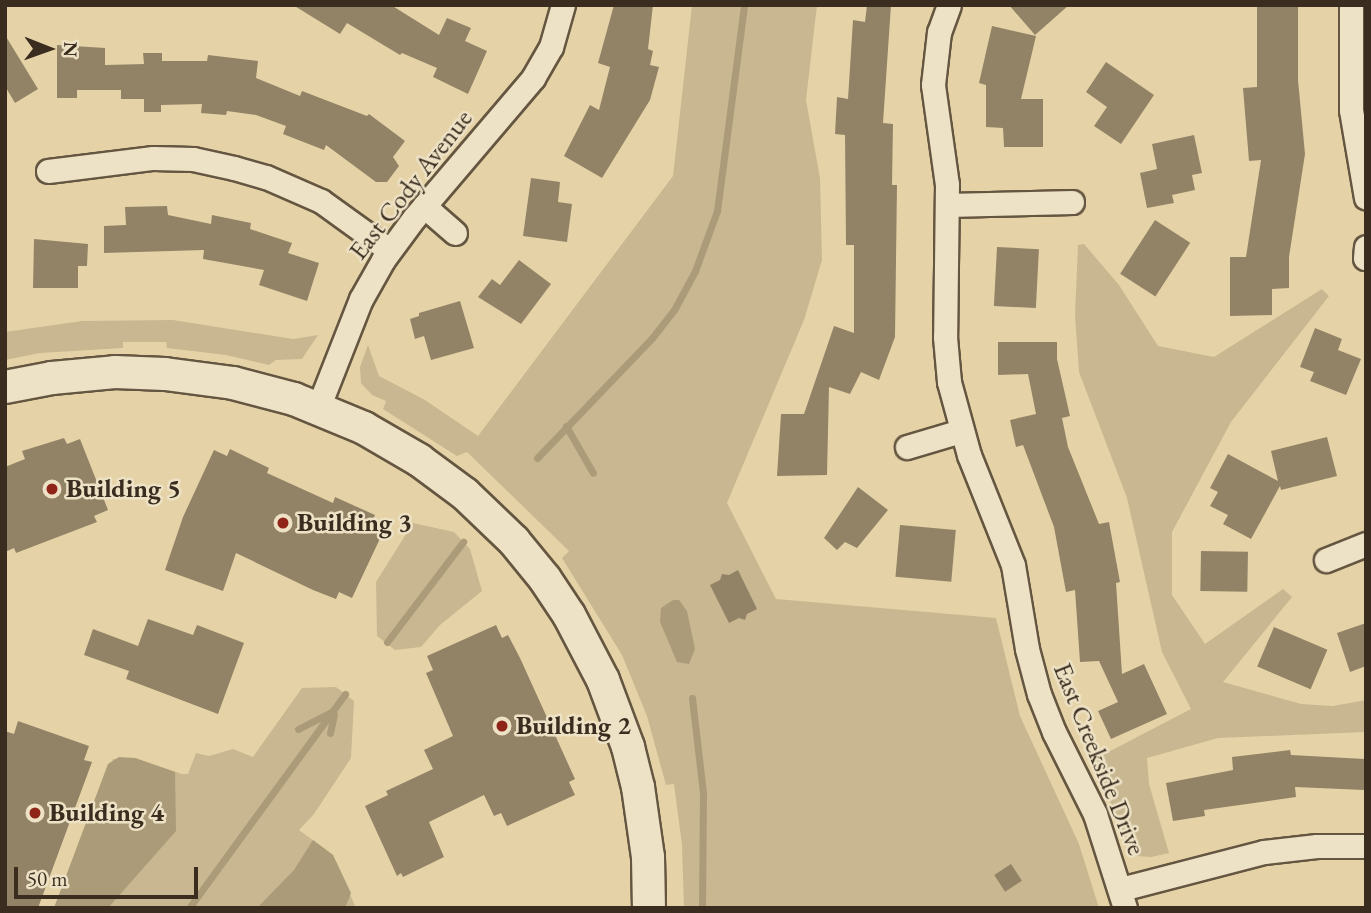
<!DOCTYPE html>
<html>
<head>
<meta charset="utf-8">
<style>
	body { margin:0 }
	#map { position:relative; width:1371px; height:913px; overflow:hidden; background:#e5d3a7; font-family:"EB Garamond",serif }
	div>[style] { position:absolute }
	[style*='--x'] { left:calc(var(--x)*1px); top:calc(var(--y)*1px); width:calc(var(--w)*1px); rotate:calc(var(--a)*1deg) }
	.green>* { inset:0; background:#c8b790 }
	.water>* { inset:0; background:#ab9b79 }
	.stream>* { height:7px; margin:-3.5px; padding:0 3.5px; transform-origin:3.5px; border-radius:3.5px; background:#ab9b79 }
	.building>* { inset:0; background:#938366; transform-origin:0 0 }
	.roads { filter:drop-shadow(2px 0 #655641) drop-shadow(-2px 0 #655641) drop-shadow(0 2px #655641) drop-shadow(0 -2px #655641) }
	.street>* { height:23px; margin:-11.5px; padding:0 11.5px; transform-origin:11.5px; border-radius:11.5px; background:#eee2c6 }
	.secondary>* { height:32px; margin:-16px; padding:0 16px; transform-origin:16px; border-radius:16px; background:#eee2c6 }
	.dots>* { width:19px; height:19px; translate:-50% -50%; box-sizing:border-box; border:4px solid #eee2c6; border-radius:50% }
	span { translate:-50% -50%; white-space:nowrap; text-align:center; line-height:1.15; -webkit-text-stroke:5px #eee2c6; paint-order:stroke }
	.street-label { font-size:26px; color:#3a2d1f }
	.poi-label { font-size:26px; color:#3a2d1f; font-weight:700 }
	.left { translate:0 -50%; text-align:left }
	.frame { position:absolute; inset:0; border:7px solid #3a2d1f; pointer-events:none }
	.north { position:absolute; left:14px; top:14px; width:70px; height:70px; -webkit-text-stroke:5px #eee2c6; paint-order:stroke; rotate:91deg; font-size:19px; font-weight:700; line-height:28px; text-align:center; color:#3a2d1f }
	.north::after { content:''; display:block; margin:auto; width:24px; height:32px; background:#3a2d1f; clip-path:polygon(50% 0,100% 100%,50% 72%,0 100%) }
	.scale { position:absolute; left:14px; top:867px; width:184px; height:32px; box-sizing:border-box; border:4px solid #3a2d1f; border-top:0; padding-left:9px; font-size:21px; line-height:24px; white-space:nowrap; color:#3a2d1f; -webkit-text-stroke:5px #eee2c6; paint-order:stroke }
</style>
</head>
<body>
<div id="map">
	<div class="green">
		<i style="clip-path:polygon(692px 5px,817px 5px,806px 100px,820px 178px,822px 260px,804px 320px,727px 503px,776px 599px,996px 618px,1020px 716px,1079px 844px,1099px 908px,684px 908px,682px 845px,674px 784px,666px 785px,647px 716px,622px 655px,562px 558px,569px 551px,467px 452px,457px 456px,383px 409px,386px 401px,372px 395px,361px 383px,360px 367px,368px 345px,379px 376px,425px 400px,478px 436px,673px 176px)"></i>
		<i style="clip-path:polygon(1084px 244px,1119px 285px,1158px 346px,1214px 357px,1322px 289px,1329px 296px,1231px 422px,1172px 532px,1172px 595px,1205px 644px,1283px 589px,1292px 597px,1223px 682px,1301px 704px,1333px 706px,1366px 700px,1366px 732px,1218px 738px,1147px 758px,1149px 784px,1169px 853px,1151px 857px,1136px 856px,1131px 852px,1102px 783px,1111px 778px,1110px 774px,1095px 759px,1191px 709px,1162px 652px,1127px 498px,1079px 372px,1075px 315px,1078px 245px)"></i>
		<i style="clip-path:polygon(173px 320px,293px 339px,318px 335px,302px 359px,276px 360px,269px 365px,226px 355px,167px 348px,166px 342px,123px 342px,123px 348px,40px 353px,5px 360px,5px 332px,82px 321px)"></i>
		<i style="clip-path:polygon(413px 523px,454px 532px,470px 549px,482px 591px,440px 625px,421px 647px,395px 650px,377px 636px,376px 582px)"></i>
		<i style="clip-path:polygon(336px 687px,354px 701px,351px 758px,314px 814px,299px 830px,333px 855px,356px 908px,54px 908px,113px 759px,135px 758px,182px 774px,188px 774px,196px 753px,209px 756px,233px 749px,253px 757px,302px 688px)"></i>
	</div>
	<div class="water">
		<i style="clip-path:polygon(673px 600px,679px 600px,687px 611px,695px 649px,689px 664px,677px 662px,660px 622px,661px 608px)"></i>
		<i style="clip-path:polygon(119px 757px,135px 758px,175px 772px,176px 831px,108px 908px,54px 908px,108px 764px)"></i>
		<i style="clip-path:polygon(313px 840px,333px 855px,351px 893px,345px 908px,257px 908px,294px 870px)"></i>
	</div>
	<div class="stream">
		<i style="--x:566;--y:426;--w:54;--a:60.1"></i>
		<i style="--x:537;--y:458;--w:166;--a:-46.2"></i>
		<i style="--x:652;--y:338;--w:36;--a:-52"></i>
		<i style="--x:674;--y:310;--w:44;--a:-61.7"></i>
		<i style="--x:695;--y:271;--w:64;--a:-69.9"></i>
		<i style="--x:717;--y:211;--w:208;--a:-82.5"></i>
		<i style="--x:387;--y:642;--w:126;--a:-52.8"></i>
		<i style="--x:692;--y:698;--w:96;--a:83.4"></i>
		<i style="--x:703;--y:793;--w:115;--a:90.5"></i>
		<i style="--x:298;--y:729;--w:37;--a:-27"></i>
		<i style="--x:330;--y:733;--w:19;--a:-78"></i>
		<i style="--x:189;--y:908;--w:265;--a:-53.9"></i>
	</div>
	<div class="building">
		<i style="clip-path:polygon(293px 5px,391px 5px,439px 35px,447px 18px,471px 28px,465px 41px,487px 51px,468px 94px,433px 77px,437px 68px,402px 53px,400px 55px,347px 23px,340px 34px)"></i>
		<i style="clip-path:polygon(614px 5px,653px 5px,648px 49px,653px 51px,650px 65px,659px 67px,650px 100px,602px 178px,564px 156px,590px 105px,599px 110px,610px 67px,598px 63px)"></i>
		<i style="clip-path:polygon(867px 5px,891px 5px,883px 123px,893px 124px,892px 185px,897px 185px,895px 337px,879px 380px,861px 372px,850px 394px,829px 387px,827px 475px,777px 476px,781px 414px,804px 414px,834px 326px,854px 333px,854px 245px,846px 245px,845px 135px,835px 134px,837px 97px,848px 99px,853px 20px,865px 22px)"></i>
		<i style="clip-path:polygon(1009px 5px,1069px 5px,1035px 35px)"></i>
		<i style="clip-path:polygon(1257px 5px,1298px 5px,1298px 80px,1305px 154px,1289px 257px,1289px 288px,1272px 289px,1272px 315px,1230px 316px,1230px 257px,1246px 257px,1261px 160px,1249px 161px,1243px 88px,1257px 87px)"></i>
		<i style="clip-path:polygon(992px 26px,1036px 36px,1021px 99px,1043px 99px,1043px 147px,1004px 147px,1003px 128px,986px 127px,986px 85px,979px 83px)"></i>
		<i style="clip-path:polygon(5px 35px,38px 89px,15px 103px,5px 86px)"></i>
		<i style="clip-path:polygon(57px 45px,105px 48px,105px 65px,144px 64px,143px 53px,162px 53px,162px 61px,207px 61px,208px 55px,258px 61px,256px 78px,300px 96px,302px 91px,367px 116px,369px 114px,405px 141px,393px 157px,399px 166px,387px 182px,376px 182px,326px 145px,324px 150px,283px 134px,286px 126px,256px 115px,227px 111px,226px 115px,201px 113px,202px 104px,161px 105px,161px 112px,144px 112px,144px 99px,121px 99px,121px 90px,77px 90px,77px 98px,57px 98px)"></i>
		<i style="clip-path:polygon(1106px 62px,1154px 95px,1121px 144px,1094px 126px,1107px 107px,1086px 92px)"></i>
		<i style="clip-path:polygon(1194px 135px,1202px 173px,1192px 175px,1195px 190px,1172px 195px,1174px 203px,1147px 208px,1140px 173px,1157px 169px,1152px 144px)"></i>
		<i style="clip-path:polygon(531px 178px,560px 182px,558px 202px,572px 204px,567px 242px,523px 236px)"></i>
		<i style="clip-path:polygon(167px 206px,168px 215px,211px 224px,212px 215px,251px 223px,250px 229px,292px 243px,288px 253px,319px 263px,307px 301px,259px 285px,264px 270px,203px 259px,204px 250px,104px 253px,104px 226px,126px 225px,125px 207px)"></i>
		<i style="left:1155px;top:220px;width:42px;height:64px;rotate:33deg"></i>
		<i style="clip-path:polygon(34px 239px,88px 244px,87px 266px,78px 266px,78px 288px,33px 288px)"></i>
		<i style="left:997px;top:247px;width:42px;height:59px;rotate:3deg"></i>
		<i style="clip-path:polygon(519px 260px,551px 284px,521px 324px,478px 297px,492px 279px,500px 285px)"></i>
		<i style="clip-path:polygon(460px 301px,474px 348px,431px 360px,424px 336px,415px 339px,410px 319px,419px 316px,419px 313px)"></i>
		<i style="clip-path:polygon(1315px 328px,1342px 339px,1338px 350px,1361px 359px,1346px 395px,1310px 381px,1314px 372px,1300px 367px)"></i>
		<i style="clip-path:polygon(998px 342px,1057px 342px,1057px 359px,1070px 416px,1062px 418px,1068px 447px,1099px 524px,1109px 522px,1120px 582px,1116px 583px,1122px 674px,1144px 664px,1167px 714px,1111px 739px,1098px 711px,1118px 702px,1099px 661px,1080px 662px,1075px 590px,1066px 592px,1054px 527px,1023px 445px,1016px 447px,1010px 420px,1036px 414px,1028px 374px,998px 375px)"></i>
		<i style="clip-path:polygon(1327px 437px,1337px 476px,1281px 490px,1280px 486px,1251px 539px,1223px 524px,1228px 515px,1210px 506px,1218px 492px,1210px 488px,1228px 454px,1278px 481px,1271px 451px)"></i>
		<i style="clip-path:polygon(64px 438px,67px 444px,80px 439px,108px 510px,94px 516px,97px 522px,16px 553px,14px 548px,5px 552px,5px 467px,25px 459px,22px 451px)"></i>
		<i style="clip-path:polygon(230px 449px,269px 468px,267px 473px,333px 503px,335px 497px,375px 515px,372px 522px,385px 528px,352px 598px,339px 592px,336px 599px,313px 590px,236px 553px,223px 591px,165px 570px,183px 517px,214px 450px,227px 456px)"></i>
		<i style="clip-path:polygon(858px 487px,888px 510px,857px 548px,845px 542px,837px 550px,824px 538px)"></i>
		<i style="left:900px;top:525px;width:56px;height:52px;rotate:5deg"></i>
		<i style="left:1201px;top:551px;width:47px;height:40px;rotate:1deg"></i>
		<i style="clip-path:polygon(738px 570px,757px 609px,747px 614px,745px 620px,739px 618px,729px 623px,710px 585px,720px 580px,722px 574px,729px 575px)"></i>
		<i style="clip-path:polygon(148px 619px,193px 635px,197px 625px,244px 643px,218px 714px,126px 679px,129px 671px,84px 655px,93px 629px,138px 646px)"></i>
		<i style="clip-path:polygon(1366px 623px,1366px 666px,1350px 672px,1337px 633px)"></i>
		<i style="clip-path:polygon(496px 625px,502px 638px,508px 635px,520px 658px,575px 779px,569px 782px,575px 795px,507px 826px,501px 813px,494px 816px,484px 795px,429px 822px,444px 857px,403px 877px,401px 873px,397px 876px,365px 806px,388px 795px,386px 791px,433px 769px,424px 750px,453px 736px,426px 673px,433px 670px,427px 656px)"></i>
		<i style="left:1274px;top:627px;width:58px;height:43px;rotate:23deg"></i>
		<i style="clip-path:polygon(18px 721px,89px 746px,84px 760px,92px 762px,38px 908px,5px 908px,5px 731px,14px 734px)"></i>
		<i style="clip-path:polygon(1290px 750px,1291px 755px,1365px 759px,1364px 790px,1295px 787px,1296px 797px,1204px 810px,1205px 816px,1173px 821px,1166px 783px,1233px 770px,1232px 757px)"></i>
		<i style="left:1011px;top:864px;width:20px;height:20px;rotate:57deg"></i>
	</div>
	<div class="roads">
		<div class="street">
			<i style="--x:949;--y:5;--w:29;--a:110"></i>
			<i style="--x:939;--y:32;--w:53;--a:96.5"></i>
			<i style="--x:933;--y:85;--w:100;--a:82"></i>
			<i style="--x:947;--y:184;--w:153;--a:90.7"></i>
			<i style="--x:945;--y:337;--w:45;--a:84.9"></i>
			<i style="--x:949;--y:382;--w:76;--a:74.7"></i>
			<i style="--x:969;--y:455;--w:118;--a:68.2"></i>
			<i style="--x:1013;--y:565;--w:85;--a:80.5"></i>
			<i style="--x:1027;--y:649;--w:47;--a:75.1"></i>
			<i style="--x:1039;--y:694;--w:41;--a:68.5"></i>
			<i style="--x:1054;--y:732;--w:92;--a:63.4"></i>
			<i style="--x:1095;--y:814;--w:99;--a:72.3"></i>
			<i style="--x:1351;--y:5;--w:105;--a:90"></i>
			<i style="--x:1351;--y:110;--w:89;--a:80.3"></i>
			<i style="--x:48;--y:171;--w:106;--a:-7.1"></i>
			<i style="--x:153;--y:158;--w:40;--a:1.4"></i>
			<i style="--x:193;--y:159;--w:42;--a:12.4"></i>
			<i style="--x:234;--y:168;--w:33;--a:16"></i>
			<i style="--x:266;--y:177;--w:60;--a:23.6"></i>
			<i style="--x:321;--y:201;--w:84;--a:35.8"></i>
			<i style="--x:948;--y:205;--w:124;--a:-1.4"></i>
			<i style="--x:424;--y:206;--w:41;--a:41.1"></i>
			<i style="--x:1365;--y:258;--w:11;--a:-85"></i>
			<i style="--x:318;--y:408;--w:117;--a:-68.5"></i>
			<i style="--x:361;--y:299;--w:45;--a:-60.6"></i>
			<i style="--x:383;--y:260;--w:52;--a:-53.6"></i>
			<i style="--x:414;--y:218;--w:184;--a:-49.6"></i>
			<i style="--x:533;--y:78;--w:36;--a:-60"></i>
			<i style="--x:551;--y:47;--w:44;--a:-74.1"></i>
			<i style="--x:907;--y:447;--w:56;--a:-16.5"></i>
			<i style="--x:1326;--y:560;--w:43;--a:-21.8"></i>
			<i style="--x:1121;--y:889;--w:148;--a:-14.5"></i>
			<i style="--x:1264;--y:852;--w:53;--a:-6.5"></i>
			<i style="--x:1317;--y:846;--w:49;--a:0"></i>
		</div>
		<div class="secondary">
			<i style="--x:5;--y:387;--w:48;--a:-10.8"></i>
			<i style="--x:52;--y:378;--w:63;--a:-5.4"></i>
			<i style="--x:115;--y:372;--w:50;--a:2.3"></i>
			<i style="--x:165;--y:374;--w:69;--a:7.5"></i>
			<i style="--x:233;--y:383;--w:63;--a:14.7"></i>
			<i style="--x:294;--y:399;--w:76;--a:22.5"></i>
			<i style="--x:364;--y:428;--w:64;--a:30.2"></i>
			<i style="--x:419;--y:460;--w:57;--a:36.5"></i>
			<i style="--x:465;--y:494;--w:68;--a:43.8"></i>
			<i style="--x:514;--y:541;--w:49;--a:50.8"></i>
			<i style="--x:545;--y:579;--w:43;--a:56.3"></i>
			<i style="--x:569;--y:615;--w:73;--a:62.4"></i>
			<i style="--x:603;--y:680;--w:72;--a:69.5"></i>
			<i style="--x:628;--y:747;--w:41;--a:76"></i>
			<i style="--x:638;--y:787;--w:71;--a:81.9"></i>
			<i style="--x:648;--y:857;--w:51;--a:88.9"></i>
		</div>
	</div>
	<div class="dots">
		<i style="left:52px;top:489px;background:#8f2418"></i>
		<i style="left:283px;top:523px;background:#8f2418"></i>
		<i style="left:502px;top:726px;background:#8f2418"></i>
		<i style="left:35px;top:813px;background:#8f2418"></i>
	</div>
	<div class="street-label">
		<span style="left:411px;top:185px;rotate:-52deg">East Cody Avenue</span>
		<span style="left:1099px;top:759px;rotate:68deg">East Creekside Drive</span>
	</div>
	<div class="poi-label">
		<span class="left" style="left:66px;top:489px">Building 5</span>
		<span class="left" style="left:297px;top:523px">Building 3</span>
		<span class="left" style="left:516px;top:726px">Building 2</span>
		<span class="left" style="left:49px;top:813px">Building 4</span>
	</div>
	<div class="frame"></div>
	<div class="north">N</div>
	<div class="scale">50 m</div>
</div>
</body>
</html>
